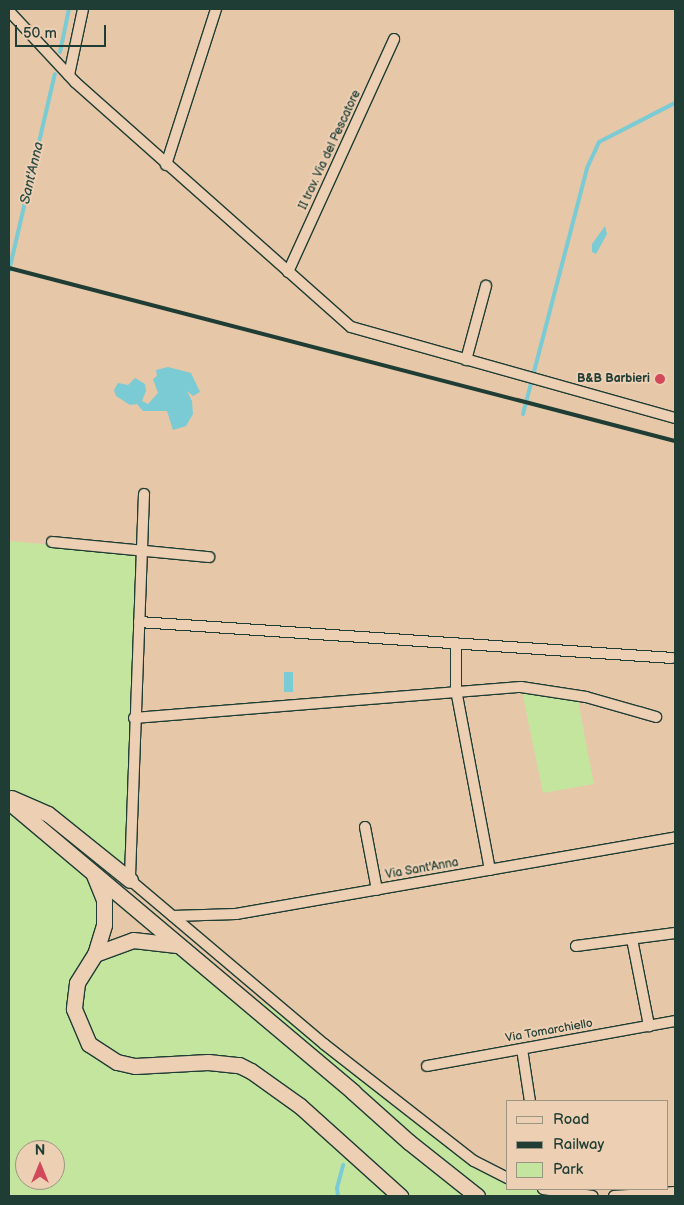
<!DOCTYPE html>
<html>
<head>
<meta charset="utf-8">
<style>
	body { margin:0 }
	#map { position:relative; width:684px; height:1205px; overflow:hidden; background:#e6c7a7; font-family:"Balsamiq Sans",sans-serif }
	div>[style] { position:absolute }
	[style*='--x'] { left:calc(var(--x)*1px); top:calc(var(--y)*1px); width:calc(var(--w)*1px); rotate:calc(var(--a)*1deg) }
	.green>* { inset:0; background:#c4e59e }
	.water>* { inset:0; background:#7acbd4; transform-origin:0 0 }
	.stream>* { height:4px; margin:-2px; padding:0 2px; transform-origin:2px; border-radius:2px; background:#7acbd4 }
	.roads { filter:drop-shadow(1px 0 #1f3d34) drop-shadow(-1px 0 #1f3d34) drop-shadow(0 1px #1f3d34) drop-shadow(0 -1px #1f3d34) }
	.minor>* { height:10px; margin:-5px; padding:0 5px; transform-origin:5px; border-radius:5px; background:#edd0b4 }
	.primary>* { height:15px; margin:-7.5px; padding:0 7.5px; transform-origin:7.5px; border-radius:7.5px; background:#edd0b4 }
	.rail>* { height:4px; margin:-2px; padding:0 2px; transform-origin:2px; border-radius:2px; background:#1f3d34 }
	.dots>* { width:14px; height:14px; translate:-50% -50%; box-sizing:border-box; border:2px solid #edd0b4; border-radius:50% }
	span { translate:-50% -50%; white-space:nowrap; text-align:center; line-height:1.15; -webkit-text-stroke:4px #edd0b4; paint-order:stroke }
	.street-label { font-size:12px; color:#1f3d34 }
	.poi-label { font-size:12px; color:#1f3d34; font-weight:700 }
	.right { translate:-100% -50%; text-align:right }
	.water-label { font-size:14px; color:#284b44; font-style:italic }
	.frame { position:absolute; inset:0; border:10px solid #1f3d34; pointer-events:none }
	.legend { position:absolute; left:506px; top:1100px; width:162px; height:90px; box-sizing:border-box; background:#edd0b4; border:1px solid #9b9581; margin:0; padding:6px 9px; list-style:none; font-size:15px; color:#1f3d34 }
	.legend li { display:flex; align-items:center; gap:10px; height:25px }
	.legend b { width:25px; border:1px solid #9b9581 }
	.north { position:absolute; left:15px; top:1140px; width:50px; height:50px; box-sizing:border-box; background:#edd0b4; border:1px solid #9b9581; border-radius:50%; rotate:0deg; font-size:14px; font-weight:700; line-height:20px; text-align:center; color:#1f3d34 }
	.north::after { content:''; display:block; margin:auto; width:18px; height:22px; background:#d1495b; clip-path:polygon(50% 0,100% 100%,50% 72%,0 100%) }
	.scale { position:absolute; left:15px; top:25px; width:91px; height:22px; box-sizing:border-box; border:2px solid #1f3d34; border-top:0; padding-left:6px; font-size:15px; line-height:18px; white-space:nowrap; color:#1f3d34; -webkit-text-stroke:4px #edd0b4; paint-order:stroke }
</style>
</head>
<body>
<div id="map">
	<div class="green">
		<i style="clip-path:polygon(9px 541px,142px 553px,130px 880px,48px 814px,9px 797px)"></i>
		<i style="clip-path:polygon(521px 687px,577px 695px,594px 784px,543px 793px)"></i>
		<i style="clip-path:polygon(evenodd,9px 802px,93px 873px,104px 900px,99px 942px,111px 947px,177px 945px,324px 1044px,474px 1161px,508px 1178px,508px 1189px,543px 1189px,555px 1196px,9px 1196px,9px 802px,25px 1150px,55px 1150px,55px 1180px,25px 1180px,25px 1150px)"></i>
	</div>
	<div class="water">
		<i style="clip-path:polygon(605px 226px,607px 234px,596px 254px,592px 252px,592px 244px)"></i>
		<i style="clip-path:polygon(168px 367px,191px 373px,200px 392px,193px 396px,187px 391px,192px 401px,193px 414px,186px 426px,173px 430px,167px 411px,143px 411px,137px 404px,130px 405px,116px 396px,114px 390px,118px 383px,128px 385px,135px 378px,145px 384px,146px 391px,142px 401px,148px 404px,158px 393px,153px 379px,157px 376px,156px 370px)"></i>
		<i style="left:284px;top:672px;width:9px;height:20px"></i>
	</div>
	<div class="stream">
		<i style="--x:60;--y:52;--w:44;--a:-78.2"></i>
		<i style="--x:9;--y:271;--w:202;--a:-76.9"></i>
		<i style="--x:523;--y:414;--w:254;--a:-75.4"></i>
		<i style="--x:587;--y:168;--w:29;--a:-65"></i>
		<i style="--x:599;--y:142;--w:85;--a:-27.2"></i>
		<i style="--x:338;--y:1196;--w:8;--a:-97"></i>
		<i style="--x:337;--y:1188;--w:24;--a:-75"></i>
	</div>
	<div class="roads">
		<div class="minor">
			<i style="--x:9;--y:11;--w:97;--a:47.1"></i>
			<i style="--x:75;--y:82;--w:369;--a:41.6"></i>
			<i style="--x:351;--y:327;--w:337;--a:15.7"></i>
			<i style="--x:69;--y:75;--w:67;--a:-78"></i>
			<i style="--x:166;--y:165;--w:164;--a:-72.2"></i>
			<i style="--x:288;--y:272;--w:256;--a:-65.5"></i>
			<i style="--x:466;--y:360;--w:77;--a:-74.9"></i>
			<i style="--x:144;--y:494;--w:386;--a:92.1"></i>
			<i style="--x:130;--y:880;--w:254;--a:40.2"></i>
			<i style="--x:324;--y:1044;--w:190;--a:38"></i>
			<i style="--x:474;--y:1161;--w:38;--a:27"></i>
			<i style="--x:52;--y:542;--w:158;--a:5.5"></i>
			<i style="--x:139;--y:622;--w:534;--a:3.86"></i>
			<i style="--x:456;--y:643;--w:47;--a:90"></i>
			<i style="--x:456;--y:690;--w:183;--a:79.3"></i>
			<i style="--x:134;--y:718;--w:388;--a:-4.6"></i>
			<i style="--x:521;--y:687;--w:66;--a:8.7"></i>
			<i style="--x:586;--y:697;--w:73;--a:15.9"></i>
			<i style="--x:365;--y:827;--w:64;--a:79.2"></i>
			<i style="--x:173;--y:916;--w:63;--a:-1.8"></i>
			<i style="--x:236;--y:914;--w:446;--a:-9.9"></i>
			<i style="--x:632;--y:939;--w:89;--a:78.9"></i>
			<i style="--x:576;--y:946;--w:100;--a:-7.5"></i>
			<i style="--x:522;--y:1049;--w:53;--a:81.3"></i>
			<i style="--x:427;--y:1066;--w:252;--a:-10.3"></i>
			<i style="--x:543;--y:1189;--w:50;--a:8"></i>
			<i style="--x:614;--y:1196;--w:61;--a:-3.8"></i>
		</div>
		<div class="primary">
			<i style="--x:11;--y:798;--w:40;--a:23.4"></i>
			<i style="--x:48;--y:814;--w:105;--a:38.8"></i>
			<i style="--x:9;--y:802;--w:450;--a:40.1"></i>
			<i style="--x:353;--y:1092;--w:75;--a:41.8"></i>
			<i style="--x:409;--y:1142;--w:87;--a:38.5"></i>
			<i style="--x:94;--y:875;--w:27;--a:68"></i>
			<i style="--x:104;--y:900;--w:25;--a:90"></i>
			<i style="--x:104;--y:925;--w:30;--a:107"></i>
			<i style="--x:95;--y:954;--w:34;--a:122"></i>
			<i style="--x:77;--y:983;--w:26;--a:97"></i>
			<i style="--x:74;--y:1009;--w:38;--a:67"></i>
			<i style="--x:89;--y:1044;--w:33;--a:33"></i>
			<i style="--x:117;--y:1062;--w:18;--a:13"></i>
			<i style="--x:135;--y:1066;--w:73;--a:-3.1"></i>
			<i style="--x:208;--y:1062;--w:31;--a:6"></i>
			<i style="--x:239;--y:1065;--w:13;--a:27"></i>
			<i style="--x:251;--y:1071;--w:60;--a:35.5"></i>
			<i style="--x:300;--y:1106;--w:135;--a:42"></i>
			<i style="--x:95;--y:954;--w:40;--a:-20.2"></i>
			<i style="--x:133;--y:940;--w:44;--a:6.5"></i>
		</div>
	</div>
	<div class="rail">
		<i style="--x:9;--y:268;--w:688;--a:14.56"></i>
	</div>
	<div class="dots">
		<i style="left:660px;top:379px;background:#d1495b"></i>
	</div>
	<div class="street-label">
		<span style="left:330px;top:150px;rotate:-65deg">II trav. Via del Pescatore</span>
		<span style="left:422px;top:869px;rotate:-10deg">Via Sant'Anna</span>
		<span style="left:549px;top:1031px;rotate:-10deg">Via Tomarchiello</span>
	</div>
	<div class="poi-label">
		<span class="right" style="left:650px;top:379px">B&amp;B Barbieri</span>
	</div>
	<div class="water-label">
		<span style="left:32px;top:173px;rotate:-77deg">Sant'Anna</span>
	</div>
	<div class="frame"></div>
	<ul class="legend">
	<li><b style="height:6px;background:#edd0b4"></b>Road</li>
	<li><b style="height:6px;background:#1f3d34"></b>Railway</li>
	<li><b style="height:14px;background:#c4e59e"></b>Park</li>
	</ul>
	<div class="north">N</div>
	<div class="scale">50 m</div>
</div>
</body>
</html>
